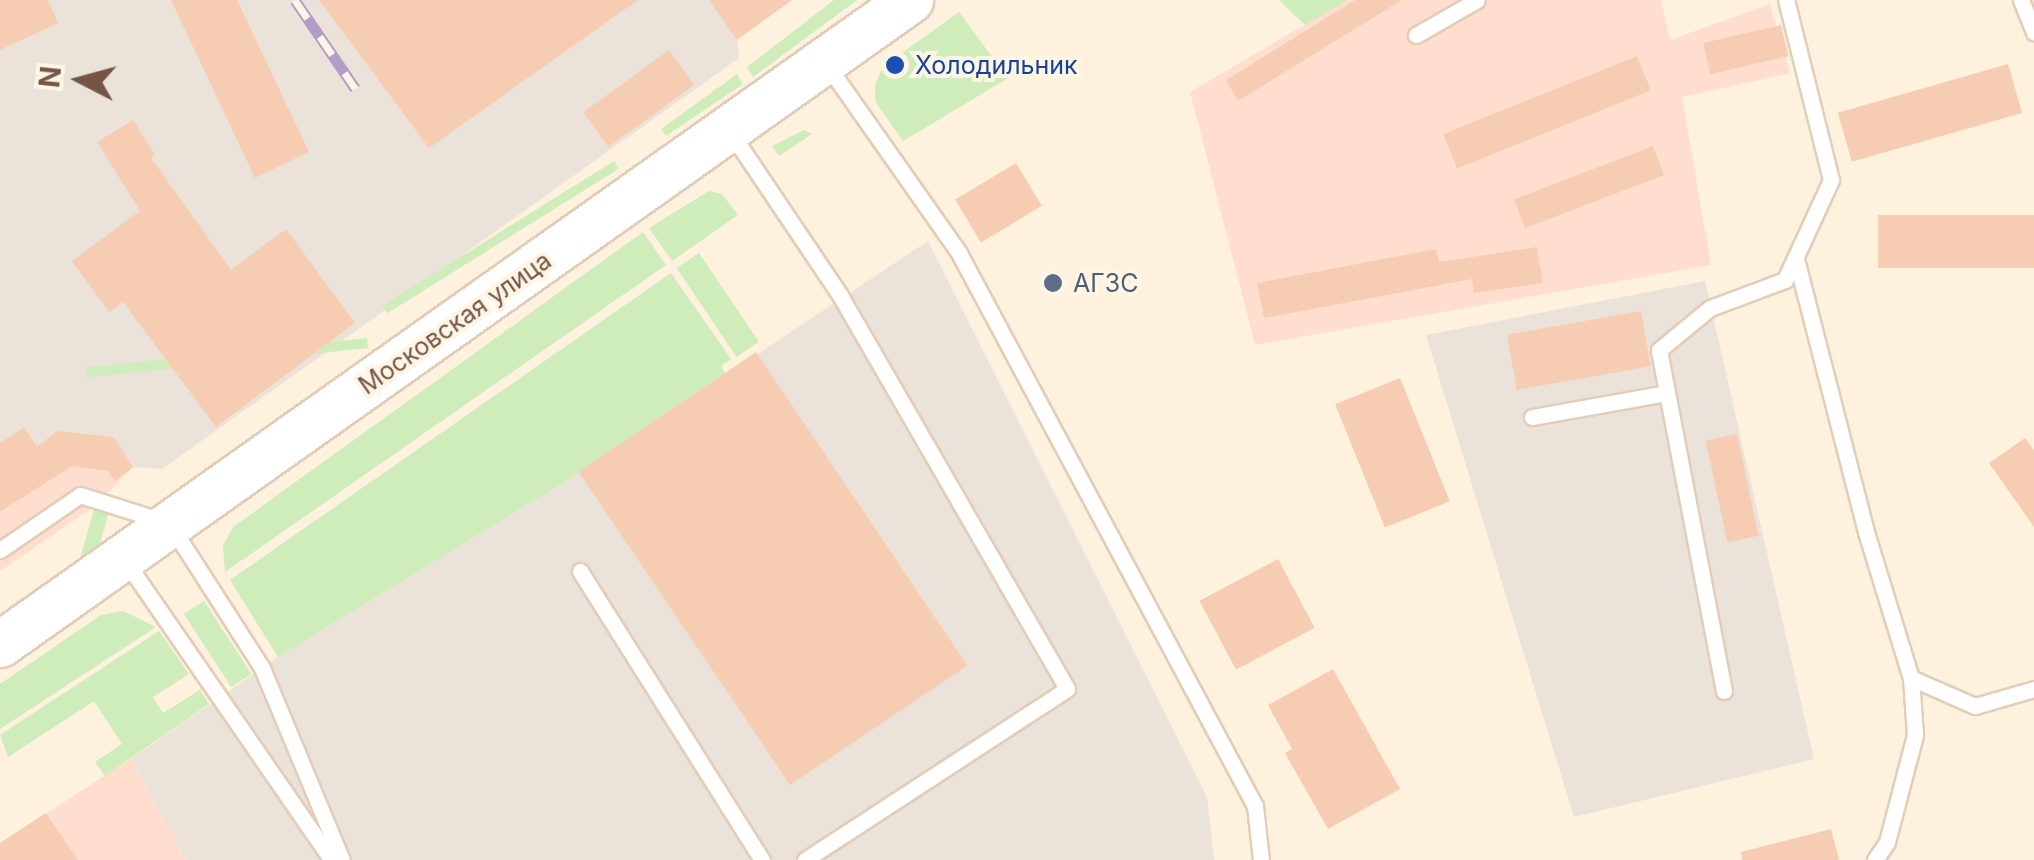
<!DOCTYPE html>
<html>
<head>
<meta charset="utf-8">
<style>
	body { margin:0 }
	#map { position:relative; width:2034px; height:860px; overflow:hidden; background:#fef1dd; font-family:Inter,sans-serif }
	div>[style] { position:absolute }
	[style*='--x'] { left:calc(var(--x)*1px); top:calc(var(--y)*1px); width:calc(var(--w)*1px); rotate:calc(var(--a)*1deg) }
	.commercial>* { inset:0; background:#ffded0 }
	.industrial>* { inset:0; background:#ebe2da }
	.green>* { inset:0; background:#cfecbb; transform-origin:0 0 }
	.building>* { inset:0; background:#f6cdb2; transform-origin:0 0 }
	.roads { filter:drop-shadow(2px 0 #e3cdb8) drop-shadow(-2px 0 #e3cdb8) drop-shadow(0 2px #e3cdb8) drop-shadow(0 -2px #e3cdb8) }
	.lane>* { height:15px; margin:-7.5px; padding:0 7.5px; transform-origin:7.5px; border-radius:7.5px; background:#fff }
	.secondary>* { height:45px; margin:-22.5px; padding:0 22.5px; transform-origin:22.5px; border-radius:22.5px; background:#fff }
	.rail>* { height:11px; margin-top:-5.5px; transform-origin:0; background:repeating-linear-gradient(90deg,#fff5e5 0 22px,#b39cc7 0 44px); box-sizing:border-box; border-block:2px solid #b39cc7 }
	.dots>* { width:28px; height:28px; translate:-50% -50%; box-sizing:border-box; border:5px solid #fff5e5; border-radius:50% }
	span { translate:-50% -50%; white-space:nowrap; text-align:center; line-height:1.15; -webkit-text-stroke:8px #fff5e5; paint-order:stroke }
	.transit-label { font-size:25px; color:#164399 }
	.left { translate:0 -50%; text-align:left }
	.service-label { font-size:25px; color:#4e5e75 }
	.street-label { font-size:25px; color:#755644 }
	.north { position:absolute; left:30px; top:30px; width:100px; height:100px; -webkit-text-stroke:8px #fff5e5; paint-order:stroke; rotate:276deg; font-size:28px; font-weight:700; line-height:40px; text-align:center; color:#755644 }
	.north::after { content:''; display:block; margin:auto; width:35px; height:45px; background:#755644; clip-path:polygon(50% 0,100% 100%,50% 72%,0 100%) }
</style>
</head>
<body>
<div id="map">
	<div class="commercial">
		<i style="clip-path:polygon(1347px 0,1661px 0,1670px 40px,1770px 4px,1790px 73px,1682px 97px,1711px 265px,1255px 345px,1190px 92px)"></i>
		<i style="clip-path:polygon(24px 427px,114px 437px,133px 467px,95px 506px,0 571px,0 443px)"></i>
		<i style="clip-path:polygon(131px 759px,186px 860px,0 860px,0 843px)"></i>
	</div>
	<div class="industrial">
		<i style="clip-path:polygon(0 0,792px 0,737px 39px,739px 58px,162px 469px,133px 467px,113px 437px,58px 431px,37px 447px,24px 427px,0 443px)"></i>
		<i style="clip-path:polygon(928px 241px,1207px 797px,1214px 860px,186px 860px,131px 759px,278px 657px,579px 473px)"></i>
		<i style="clip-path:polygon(1705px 281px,1814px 759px,1574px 817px,1426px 335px)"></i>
	</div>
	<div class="green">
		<i style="clip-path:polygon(834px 0,857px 0,753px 77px,747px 67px)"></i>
		<i style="clip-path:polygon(1279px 0,1347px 0,1305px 25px)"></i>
		<i style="clip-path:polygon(959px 12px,1008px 78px,903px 141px,875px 101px,875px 84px,883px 67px)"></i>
		<i style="clip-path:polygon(737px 74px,743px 84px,666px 136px,661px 129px)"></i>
		<i style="clip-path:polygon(804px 130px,812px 134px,779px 156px,772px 146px)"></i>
		<i style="left:614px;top:161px;width:9px;height:273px;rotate:58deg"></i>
		<i style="clip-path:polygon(709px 191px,722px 194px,738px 215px,672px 261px,649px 228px)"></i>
		<i style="clip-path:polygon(643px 232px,666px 265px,225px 572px,223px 546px,233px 527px)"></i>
		<i style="left:699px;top:253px;width:107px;height:27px;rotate:56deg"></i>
		<i style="clip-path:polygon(671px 273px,731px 359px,721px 366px,725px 373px,579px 473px,278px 657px,230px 580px)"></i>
		<i style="left:367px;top:338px;width:10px;height:283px;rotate:84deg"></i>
		<i style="left:95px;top:506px;width:15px;height:88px;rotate:16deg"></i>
		<i style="left:204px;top:601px;width:87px;height:24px;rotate:57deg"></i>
		<i style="clip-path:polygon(123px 611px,156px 627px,0 729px,0 684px,101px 615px)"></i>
		<i style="clip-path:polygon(159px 631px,189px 674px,153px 697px,163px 713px,200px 690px,209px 704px,105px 776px,95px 762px,122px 744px,94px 701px,8px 757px,0 735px)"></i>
	</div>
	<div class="building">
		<i style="clip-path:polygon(0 0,48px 0,58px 23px,0 50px)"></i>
		<i style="clip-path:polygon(171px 0,237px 0,309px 152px,255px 178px)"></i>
		<i style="clip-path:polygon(319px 0,638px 0,429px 148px)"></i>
		<i style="clip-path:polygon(709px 0,792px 0,737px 40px)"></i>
		<i style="clip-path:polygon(1355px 0,1402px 0,1238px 101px,1226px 80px)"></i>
		<i style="left:1781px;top:25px;width:32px;height:80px;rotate:77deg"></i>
		<i style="left:669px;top:50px;width:43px;height:106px;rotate:54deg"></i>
		<i style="left:1637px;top:56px;width:37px;height:209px;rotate:68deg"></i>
		<i style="left:2008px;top:64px;width:51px;height:177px;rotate:74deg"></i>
		<i style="clip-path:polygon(133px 120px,155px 155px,151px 158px,231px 270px,286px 229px,355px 323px,216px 427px,123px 302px,109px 312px,72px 261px,140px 211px,97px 142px)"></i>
		<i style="left:1653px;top:146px;width:31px;height:149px;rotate:69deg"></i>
		<i style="left:1016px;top:163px;width:50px;height:71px;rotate:59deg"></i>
		<i style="left:2034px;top:215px;width:53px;height:156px;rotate:90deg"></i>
		<i style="clip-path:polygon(1537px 247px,1543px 283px,1474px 293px,1472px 279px,1264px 318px,1257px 283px,1436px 249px,1439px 262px)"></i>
		<i style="left:1641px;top:311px;width:56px;height:136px;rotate:80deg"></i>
		<i style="left:756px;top:352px;width:378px;height:214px;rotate:56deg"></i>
		<i style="left:1400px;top:378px;width:133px;height:70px;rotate:68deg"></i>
		<i style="clip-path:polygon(24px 427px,37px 447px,57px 431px,114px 437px,133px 467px,115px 481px,108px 471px,72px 466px,0 512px,0 443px)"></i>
		<i style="left:1737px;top:434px;width:104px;height:32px;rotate:78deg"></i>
		<i style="clip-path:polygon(2025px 438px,2034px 450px,2034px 527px,1989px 463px)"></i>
		<i style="left:1278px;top:559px;width:78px;height:89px;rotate:62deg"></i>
		<i style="clip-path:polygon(1333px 669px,1400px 789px,1328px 829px,1285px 753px,1292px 749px,1268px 705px)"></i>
		<i style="clip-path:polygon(46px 813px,78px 860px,0 860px,0 843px)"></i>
		<i style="clip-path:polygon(1831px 829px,1839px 860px,1742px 860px,1741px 852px)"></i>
	</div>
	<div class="roads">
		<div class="lane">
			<i style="--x:2021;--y:0;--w:35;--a:68"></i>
			<i style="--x:1416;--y:35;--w:70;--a:-29.8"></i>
			<i style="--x:827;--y:65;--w:230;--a:54.9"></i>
			<i style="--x:959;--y:253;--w:627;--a:61.84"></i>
			<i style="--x:1255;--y:806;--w:54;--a:83.7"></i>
			<i style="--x:731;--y:133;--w:197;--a:56.1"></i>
			<i style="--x:841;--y:297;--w:452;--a:60"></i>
			<i style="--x:1067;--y:689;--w:313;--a:146.9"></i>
			<i style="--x:1797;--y:263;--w:278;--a:75.6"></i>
			<i style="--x:1866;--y:532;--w:153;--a:72.9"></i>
			<i style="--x:1911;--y:678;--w:57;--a:86"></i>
			<i style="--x:1915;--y:735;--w:111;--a:104.7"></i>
			<i style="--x:1887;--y:842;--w:22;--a:124"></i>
			<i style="--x:1532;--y:417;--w:137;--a:-10.1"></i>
			<i style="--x:0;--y:550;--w:97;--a:-34.5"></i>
			<i style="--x:80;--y:495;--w:93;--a:17.5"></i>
			<i style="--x:169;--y:523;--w:172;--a:57.3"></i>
			<i style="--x:262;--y:668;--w:208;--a:67.4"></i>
			<i style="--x:124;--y:559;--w:366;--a:55.4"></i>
			<i style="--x:580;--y:571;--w:342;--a:57.8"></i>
			<i style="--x:1911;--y:678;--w:70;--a:23.6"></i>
			<i style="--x:1975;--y:706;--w:61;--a:-16.1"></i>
			<i style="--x:1724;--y:691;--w:347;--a:-100.8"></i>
			<i style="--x:1659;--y:350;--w:66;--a:-39.5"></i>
			<i style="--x:1710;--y:308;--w:80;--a:-20.5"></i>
			<i style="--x:1785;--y:280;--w:110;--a:-65.3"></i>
			<i style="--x:1831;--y:180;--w:186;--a:-104"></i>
		</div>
		<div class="secondary">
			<i style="--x:0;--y:644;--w:1115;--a:-35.29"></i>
		</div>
	</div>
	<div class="rail">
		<i style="--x:295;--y:0;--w:107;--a:55.7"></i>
	</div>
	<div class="dots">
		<i style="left:895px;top:65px;background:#1a4fb4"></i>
		<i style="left:1053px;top:283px;background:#5c6f8a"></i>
	</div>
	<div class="transit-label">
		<span class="left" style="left:915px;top:65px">Холодильник</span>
	</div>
	<div class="service-label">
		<span class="left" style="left:1073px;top:283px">АГЗС</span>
	</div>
	<div class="street-label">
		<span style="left:455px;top:323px;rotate:-35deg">Московская улица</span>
	</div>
	<div class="north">N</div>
</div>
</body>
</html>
